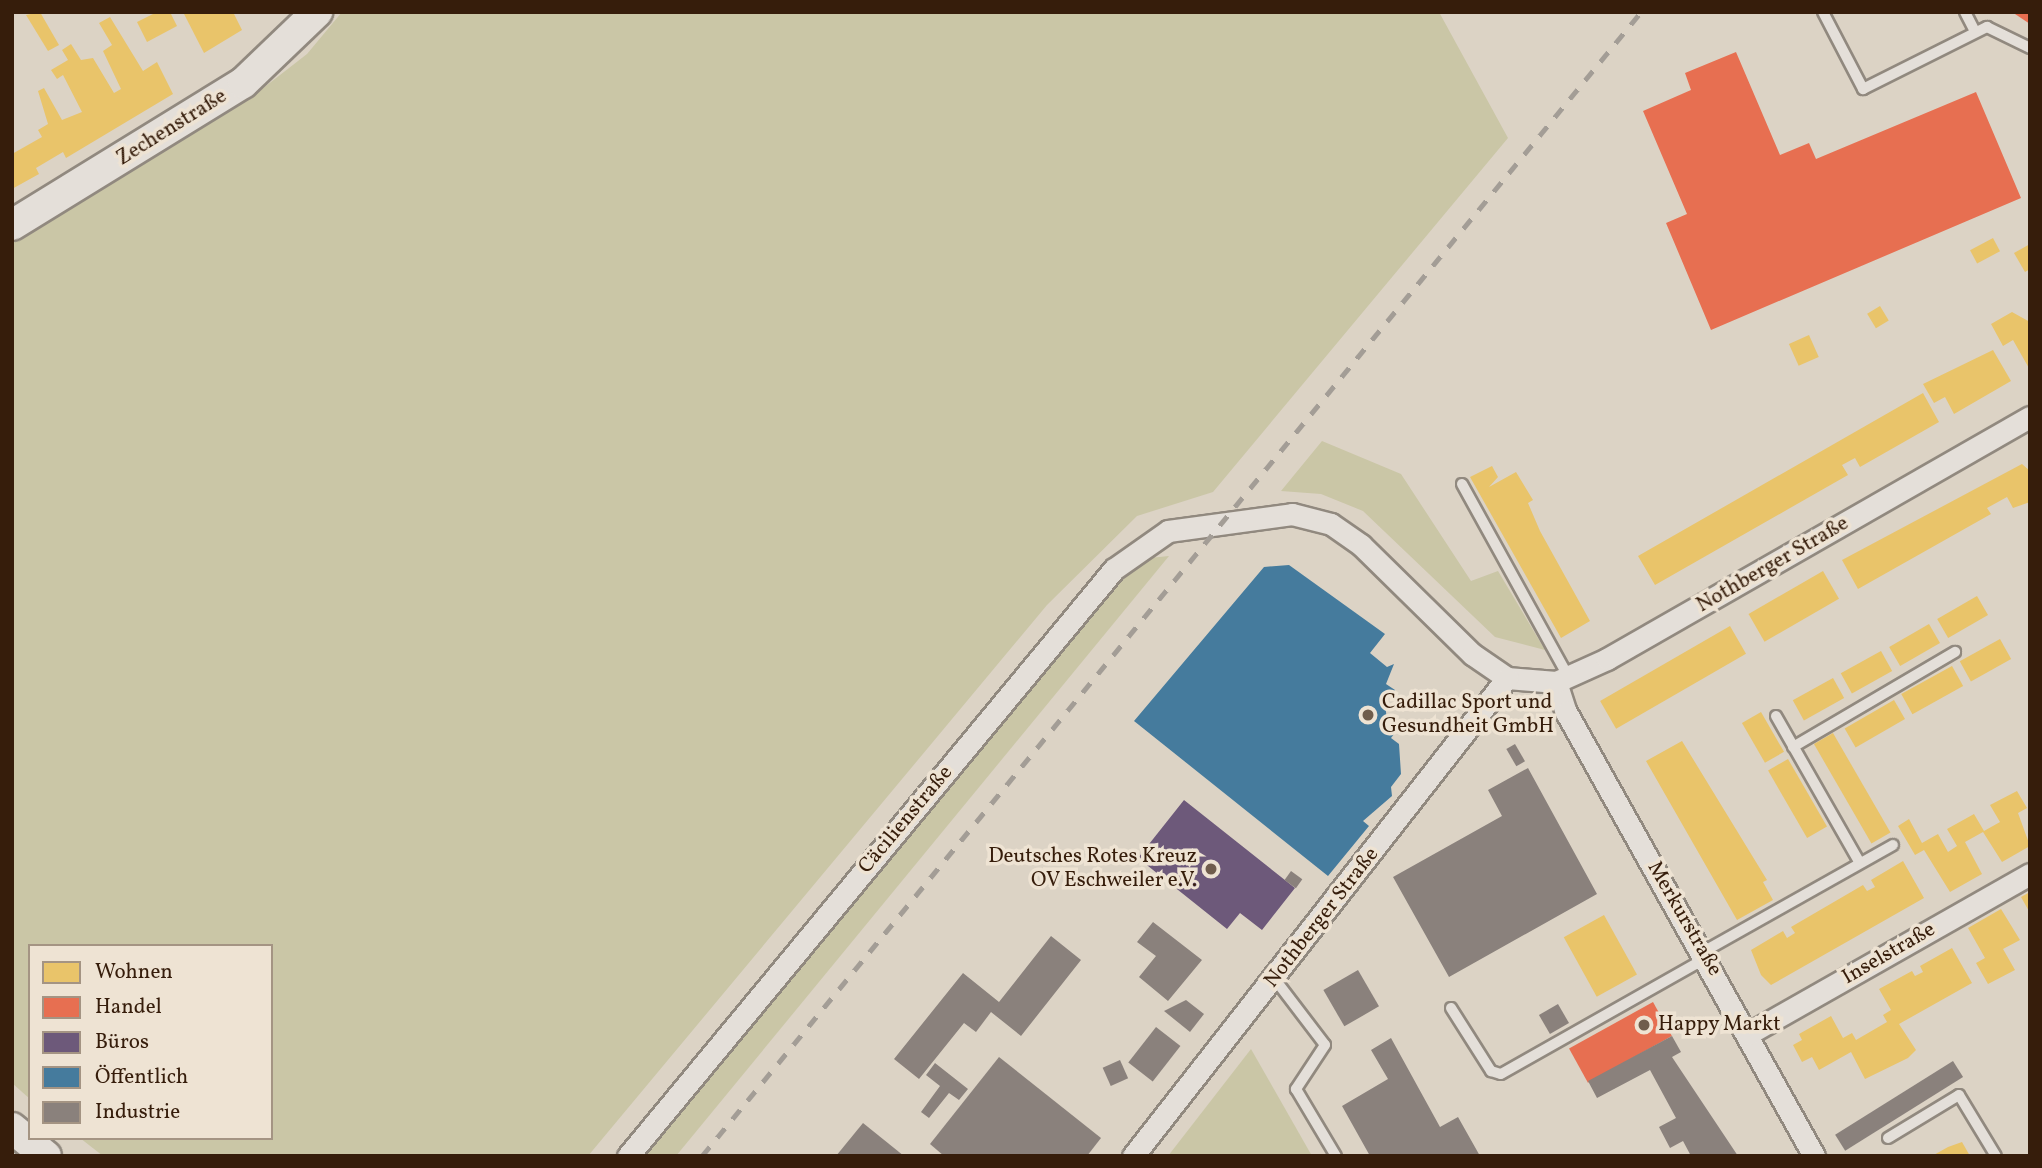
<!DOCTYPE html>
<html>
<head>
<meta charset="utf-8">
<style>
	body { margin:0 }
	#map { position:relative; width:2042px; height:1168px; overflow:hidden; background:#dcd3c5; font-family:Vollkorn,serif }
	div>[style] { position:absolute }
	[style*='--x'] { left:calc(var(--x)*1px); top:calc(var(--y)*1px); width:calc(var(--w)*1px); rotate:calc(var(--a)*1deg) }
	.green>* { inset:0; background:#cac6a6 }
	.homes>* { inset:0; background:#e9c46a; transform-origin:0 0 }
	.shops>* { inset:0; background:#e76f51; transform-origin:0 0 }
	.offices>* { inset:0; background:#6d597a }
	.public>* { inset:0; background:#457b9d }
	.industry>* { inset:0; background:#8a817c; transform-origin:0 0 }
	.roads { filter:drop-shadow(2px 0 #91897f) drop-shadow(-2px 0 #91897f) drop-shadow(0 2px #91897f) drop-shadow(0 -2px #91897f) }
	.service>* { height:10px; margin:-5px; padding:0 5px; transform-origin:5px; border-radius:5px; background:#e4dfd9 }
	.minor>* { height:21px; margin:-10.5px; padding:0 10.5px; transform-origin:10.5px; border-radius:10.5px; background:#e4dfd9 }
	.secondary>* { height:30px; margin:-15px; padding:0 15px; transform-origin:15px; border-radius:15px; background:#e4dfd9 }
	.rail>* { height:5px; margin-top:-2.5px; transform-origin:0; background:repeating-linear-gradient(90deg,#a39d96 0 12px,transparent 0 24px) }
	.dots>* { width:19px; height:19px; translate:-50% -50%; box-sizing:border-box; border:4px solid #eee3d3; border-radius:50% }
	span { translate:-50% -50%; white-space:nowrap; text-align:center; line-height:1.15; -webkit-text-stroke:7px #eee3d3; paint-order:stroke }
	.street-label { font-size:21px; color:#361d0b }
	.poi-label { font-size:21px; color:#361d0b }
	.left { translate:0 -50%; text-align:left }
	.right { translate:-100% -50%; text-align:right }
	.frame { position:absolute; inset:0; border:14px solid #361d0b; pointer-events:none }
	.legend { position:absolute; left:28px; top:944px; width:245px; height:196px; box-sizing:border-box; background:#eee3d3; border:2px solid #a49483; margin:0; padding:9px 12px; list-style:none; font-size:21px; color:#361d0b }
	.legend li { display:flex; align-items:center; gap:14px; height:35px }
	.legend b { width:35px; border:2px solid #a49483 }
</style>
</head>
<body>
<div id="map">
	<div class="green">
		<i style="clip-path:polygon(342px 12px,1439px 12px,1508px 138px,1213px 492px,1137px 516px,1047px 605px,588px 1156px,103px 1156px,80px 1138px,271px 1138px,271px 946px,30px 946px,30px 1099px,12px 1083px,12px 243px,253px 96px,307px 54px)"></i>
		<i style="clip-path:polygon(1322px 441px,1401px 474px,1471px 581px,1498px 571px,1545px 650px,1495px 637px,1363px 511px,1321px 494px,1281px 491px)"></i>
		<i style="clip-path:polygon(1169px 556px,676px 1156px,645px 1156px,1140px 559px)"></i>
		<i style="clip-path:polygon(1251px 1049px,1312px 1156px,1168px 1156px)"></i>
	</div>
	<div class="homes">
		<i style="clip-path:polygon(40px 12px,59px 45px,48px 51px,26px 15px)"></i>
		<i style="clip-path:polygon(157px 12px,170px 12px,177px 26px,147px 42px,137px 22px)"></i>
		<i style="clip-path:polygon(183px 12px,233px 12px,242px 30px,204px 53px)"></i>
		<i style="clip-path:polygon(110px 17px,143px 71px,157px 62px,173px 94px,66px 158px,63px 152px,36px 168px,39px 174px,12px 189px,12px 154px,42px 137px,38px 130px,48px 124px,38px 91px,44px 88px,62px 120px,82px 112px,63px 75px,57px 79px,51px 70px,68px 60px,62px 50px,71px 44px,81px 60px,93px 58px,114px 93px,121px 89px,103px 51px,112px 45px,99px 23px)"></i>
		<i style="left:1993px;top:238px;width:15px;height:26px;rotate:62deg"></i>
		<i style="clip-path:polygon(2030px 244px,2030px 269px,2025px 272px,2014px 253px)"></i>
		<i style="left:1880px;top:306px;width:17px;height:15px;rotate:59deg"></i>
		<i style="clip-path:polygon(2012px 312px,2030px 322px,2030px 370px,2013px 340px,2003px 346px,1991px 324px)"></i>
		<i style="left:1809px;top:335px;width:24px;height:22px;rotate:66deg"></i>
		<i style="clip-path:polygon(1993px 350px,2011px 381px,1954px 414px,1945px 397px,1934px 403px,1923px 384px)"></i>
		<i style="clip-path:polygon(1923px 393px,1939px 422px,1860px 467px,1855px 458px,1842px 465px,1848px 475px,1655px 585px,1638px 556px)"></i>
		<i style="clip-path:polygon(2022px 464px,2030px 471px,2030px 502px,2013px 508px,2007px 497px,1987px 508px,1991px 514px,1858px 589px,1842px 560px)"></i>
		<i style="clip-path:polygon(1492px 466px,1498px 477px,1489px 487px,1516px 472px,1533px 500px,1528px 503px,1540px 531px,1590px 621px,1561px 638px,1470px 477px)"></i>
		<i style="left:1823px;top:571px;width:32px;height:86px;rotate:60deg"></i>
		<i style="left:1977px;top:596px;width:22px;height:46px;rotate:60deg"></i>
		<i style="left:1929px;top:624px;width:22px;height:46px;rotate:60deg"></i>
		<i style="left:1730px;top:626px;width:32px;height:150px;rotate:60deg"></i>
		<i style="left:2000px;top:639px;width:23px;height:46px;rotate:61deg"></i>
		<i style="left:1881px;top:651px;width:23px;height:46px;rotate:61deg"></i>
		<i style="left:1952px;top:666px;width:23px;height:58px;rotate:61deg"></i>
		<i style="left:1833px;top:678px;width:23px;height:46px;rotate:61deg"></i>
		<i style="left:1894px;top:700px;width:22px;height:57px;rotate:60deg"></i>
		<i style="left:1761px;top:712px;width:46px;height:22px;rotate:60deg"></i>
		<i style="left:1833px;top:733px;width:115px;height:22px;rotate:60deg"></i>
		<i style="clip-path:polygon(1682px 741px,1767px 880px,1763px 882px,1773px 900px,1737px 920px,1646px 761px)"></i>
		<i style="left:1788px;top:759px;width:78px;height:23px;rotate:60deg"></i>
		<i style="clip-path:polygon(2017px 791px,2027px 808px,2018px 813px,2030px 846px,2002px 862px,1983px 832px,1965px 842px,1982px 874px,1950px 892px,1924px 850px,1915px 855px,1898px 826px,1909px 819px,1922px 843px,1938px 834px,1948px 852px,1957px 846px,1947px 829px,1974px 814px,1984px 831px,2000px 822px,1990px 805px)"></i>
		<i style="clip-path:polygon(1903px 861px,1924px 898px,1771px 985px,1761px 975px,1751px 950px,1783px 931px,1787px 938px,1795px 933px,1791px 927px,1863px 885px,1867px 891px,1875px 887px,1871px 880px)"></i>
		<i style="clip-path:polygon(2030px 892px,2030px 913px,2021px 897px)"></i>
		<i style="clip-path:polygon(2001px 909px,2020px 940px,2003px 949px,2015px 970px,1988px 984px,1976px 963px,1985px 958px,1968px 928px)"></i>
		<i style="left:1604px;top:915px;width:68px;height:46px;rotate:61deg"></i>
		<i style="clip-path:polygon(1952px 948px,1972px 983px,1899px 1024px,1916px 1050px,1908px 1058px,1865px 1079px,1851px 1052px,1819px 1070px,1812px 1057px,1802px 1062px,1793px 1045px,1802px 1040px,1799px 1034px,1831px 1016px,1843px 1038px,1852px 1033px,1856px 1040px,1887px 1022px,1883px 1015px,1891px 1010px,1879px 989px,1912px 971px,1915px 976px,1923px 972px,1920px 966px)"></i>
		<i style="clip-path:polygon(1962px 1142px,1970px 1156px,1932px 1156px,1948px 1147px)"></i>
	</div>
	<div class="shops">
		<i style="clip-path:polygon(2012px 12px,2030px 12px,2030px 24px)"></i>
		<i style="clip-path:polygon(1736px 52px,1780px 155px,1809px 143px,1816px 159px,1976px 92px,2021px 198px,1711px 330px,1666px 223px,1687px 214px,1643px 111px,1691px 90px,1685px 73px)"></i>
		<i style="left:1653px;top:1002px;width:39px;height:96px;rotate:61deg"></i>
	</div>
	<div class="offices">
		<i style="clip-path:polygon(1184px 800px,1295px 888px,1262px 930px,1240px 913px,1227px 929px,1138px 858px)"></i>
	</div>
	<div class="public">
		<i style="clip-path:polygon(1289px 565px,1385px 634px,1370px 653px,1387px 667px,1394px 664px,1386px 684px,1395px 690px,1385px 702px,1387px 722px,1397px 730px,1391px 738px,1399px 744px,1401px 774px,1391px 787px,1392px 796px,1363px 821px,1369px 826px,1328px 876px,1134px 721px,1264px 567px)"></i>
	</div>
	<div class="industry">
		<i style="left:1515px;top:744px;width:20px;height:10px;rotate:60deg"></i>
		<i style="clip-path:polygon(1528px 768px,1597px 894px,1449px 977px,1393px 877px,1502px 816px,1488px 790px)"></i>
		<i style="left:1291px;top:871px;width:14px;height:11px;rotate:36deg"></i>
		<i style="clip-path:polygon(1153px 922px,1202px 960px,1168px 1001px,1139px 977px,1156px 956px,1137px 942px)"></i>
		<i style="clip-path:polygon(1051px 936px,1081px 960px,1021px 1036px,991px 1012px,976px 1032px,964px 1023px,919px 1079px,894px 1059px,963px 973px,999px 1002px)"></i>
		<i style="left:1358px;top:970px;width:42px;height:40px;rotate:60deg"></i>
		<i style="clip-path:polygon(1186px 1000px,1204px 1014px,1190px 1032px,1164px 1011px)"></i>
		<i style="left:1558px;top:1004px;width:22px;height:22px;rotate:60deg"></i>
		<i style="left:1156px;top:1027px;width:31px;height:45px;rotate:38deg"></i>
		<i style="clip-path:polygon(1672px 1036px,1681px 1052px,1672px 1057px,1738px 1156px,1691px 1156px,1683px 1141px,1670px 1148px,1659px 1127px,1676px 1118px,1650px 1070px,1597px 1098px,1588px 1081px)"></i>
		<i style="clip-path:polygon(1391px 1038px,1440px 1127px,1458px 1117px,1480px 1156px,1370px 1156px,1342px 1106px,1388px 1079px,1371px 1050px)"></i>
		<i style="clip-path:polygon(999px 1057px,1101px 1138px,1087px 1156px,944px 1156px,930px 1144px)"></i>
		<i style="left:1120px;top:1060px;width:20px;height:19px;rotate:66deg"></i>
		<i style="left:1953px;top:1061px;width:19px;height:139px;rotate:58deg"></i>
		<i style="clip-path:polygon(935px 1063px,968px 1089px,959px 1100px,949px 1093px,929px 1118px,921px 1112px,940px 1086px,926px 1075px)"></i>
		<i style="clip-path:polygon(863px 1123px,904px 1156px,836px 1156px)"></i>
	</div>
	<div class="roads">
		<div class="service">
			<i style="--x:1823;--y:12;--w:87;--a:62.5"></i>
			<i style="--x:1863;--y:89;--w:139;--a:-26.6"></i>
			<i style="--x:1987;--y:27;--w:48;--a:26"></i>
			<i style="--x:1965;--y:12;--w:22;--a:63"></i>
			<i style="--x:1462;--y:484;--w:222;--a:61.1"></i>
			<i style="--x:1776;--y:716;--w:169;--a:60.3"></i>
			<i style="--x:1793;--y:747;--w:188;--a:-30.4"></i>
			<i style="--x:1703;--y:952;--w:218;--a:-29.4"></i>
			<i style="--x:1274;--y:978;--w:84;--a:52.7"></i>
			<i style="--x:1325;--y:1045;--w:53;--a:123.4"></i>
			<i style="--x:1296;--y:1089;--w:78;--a:59.2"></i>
			<i style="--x:1451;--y:1008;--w:75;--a:57.6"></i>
			<i style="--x:1491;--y:1071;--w:10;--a:17"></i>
			<i style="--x:1501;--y:1074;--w:236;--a:-29.5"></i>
			<i style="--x:1888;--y:1138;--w:83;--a:-31.2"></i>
			<i style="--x:1959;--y:1095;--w:71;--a:58.8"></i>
		</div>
		<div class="minor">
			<i style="--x:1556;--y:682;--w:32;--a:72"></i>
			<i style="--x:1566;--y:712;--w:509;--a:60.81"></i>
			<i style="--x:1748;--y:1034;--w:324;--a:-29.6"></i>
			<i style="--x:628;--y:1156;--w:762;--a:-50.38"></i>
			<i style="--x:1114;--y:569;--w:66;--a:-35.1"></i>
			<i style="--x:1168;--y:531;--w:125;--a:-7.8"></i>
			<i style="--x:1292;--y:514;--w:40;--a:14.4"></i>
			<i style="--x:1331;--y:524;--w:37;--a:35"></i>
			<i style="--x:1361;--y:545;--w:156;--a:44.5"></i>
			<i style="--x:1472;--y:654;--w:42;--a:34.4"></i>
			<i style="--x:1507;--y:678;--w:49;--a:4.7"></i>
			<i style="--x:1556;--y:682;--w:56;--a:-24.3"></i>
			<i style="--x:1607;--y:659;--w:487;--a:-29.8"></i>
			<i style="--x:1133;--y:1156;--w:607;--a:-51.96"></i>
		</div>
		<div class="secondary">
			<i style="--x:12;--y:225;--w:271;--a:-31.6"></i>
			<i style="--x:243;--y:83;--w:103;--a:-43.8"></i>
			<i style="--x:12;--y:1128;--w:44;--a:39.5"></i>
		</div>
	</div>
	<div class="rail">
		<i style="--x:702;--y:1156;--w:1480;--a:-50.62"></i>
	</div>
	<div class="dots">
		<i style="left:1368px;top:715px;background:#705d4c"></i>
		<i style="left:1211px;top:869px;background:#705d4c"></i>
		<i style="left:1644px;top:1025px;background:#705d4c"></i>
	</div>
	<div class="street-label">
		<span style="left:172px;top:128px;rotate:-32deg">Zechenstraße</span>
		<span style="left:1773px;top:565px;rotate:-30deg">Nothberger Straße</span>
		<span style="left:906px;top:820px;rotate:-50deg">Cäcilienstraße</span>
		<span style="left:1322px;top:918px;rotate:-52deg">Nothberger Straße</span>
		<span style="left:1684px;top:919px;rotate:60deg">Merkurstraße</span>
		<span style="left:1889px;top:954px;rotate:-30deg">Inselstraße</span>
	</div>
	<div class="poi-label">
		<span class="left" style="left:1382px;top:715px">Cadillac Sport und<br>Gesundheit GmbH</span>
		<span class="right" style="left:1197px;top:869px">Deutsches Rotes Kreuz<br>OV Eschweiler e.V.</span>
		<span class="left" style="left:1658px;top:1025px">Happy Markt</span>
	</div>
	<div class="frame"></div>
	<ul class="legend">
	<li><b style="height:19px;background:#e9c46a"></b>Wohnen</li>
	<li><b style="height:19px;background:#e76f51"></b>Handel</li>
	<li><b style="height:19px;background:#6d597a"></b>Büros</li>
	<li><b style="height:19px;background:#457b9d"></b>Öffentlich</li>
	<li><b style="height:19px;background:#8a817c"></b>Industrie</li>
	</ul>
</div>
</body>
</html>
